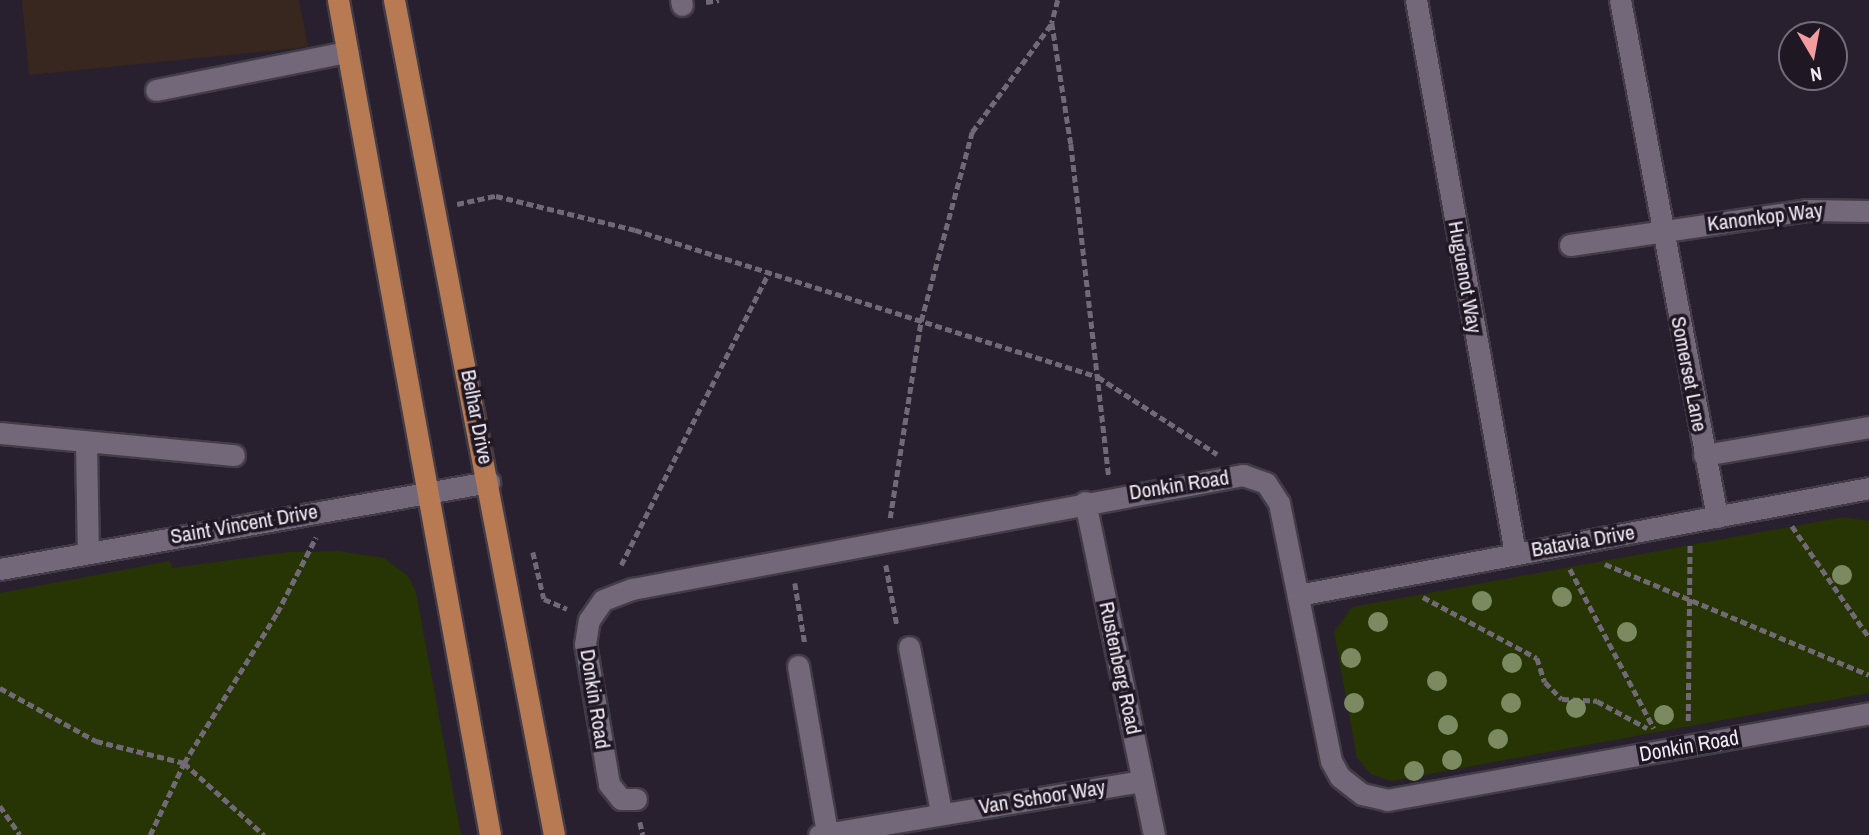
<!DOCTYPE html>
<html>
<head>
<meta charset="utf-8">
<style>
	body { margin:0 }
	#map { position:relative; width:1869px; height:835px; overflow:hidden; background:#28202e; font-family:"Archivo Narrow",sans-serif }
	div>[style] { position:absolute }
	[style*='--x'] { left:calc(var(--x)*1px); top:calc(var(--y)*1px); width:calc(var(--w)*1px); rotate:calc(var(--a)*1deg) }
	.industrial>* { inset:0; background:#38271e }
	.green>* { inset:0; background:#263503 }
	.path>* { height:4.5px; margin-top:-2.25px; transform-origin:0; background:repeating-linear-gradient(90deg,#716976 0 7px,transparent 0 10.5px) }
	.roads { filter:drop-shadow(2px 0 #423c47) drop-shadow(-2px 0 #423c47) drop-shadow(0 2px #423c47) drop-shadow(0 -2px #423c47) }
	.minor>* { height:21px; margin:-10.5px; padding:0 10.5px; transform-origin:10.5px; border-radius:10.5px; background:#726879 }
	.major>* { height:21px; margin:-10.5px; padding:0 10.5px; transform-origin:10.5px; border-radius:10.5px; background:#b87a53 }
	.trees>* { width:20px; height:20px; margin:-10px; border-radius:50%; background:#7c8a61 }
	span { translate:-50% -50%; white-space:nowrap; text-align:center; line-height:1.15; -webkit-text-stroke:7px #1f1724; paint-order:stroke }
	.street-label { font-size:21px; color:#f1ebf5 }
	.north { position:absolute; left:1778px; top:21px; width:70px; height:70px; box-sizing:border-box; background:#1f1724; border:2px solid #736c78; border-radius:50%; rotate:170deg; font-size:19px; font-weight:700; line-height:28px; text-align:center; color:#f1ebf5 }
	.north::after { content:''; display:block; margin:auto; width:24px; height:32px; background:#f49b9f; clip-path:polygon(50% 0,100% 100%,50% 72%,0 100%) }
</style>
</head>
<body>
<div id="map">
	<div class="industrial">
		<i style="clip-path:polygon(22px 0,299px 0,308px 47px,29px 75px)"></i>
	</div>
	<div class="green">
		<i style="clip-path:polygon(1843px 517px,1869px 521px,1869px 693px,1391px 781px,1371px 774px,1357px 758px,1334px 632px,1352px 607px)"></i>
		<i style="clip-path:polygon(339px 551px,384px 558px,408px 576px,416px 592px,461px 835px,0 835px,0 593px,170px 561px,172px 568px,288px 552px)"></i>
	</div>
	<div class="path">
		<i style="--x:1058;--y:0;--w:24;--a:105"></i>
		<i style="--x:1052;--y:23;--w:122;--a:81.1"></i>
		<i style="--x:1071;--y:144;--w:333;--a:83.5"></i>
		<i style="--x:706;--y:2;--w:13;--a:-9"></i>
		<i style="--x:457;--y:204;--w:40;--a:-12"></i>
		<i style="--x:496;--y:196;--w:143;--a:13.7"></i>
		<i style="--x:635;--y:230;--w:486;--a:17.6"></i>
		<i style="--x:1098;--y:377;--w:142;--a:32.9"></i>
		<i style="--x:890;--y:518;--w:199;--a:-81.1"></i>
		<i style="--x:921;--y:321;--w:196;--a:-74.9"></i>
		<i style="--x:972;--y:132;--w:135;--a:-53.7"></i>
		<i style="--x:1792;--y:526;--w:135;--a:55.3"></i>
		<i style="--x:533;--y:552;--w:48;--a:76.8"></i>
		<i style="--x:544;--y:599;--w:25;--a:23"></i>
		<i style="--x:1605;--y:564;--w:286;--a:22.8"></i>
		<i style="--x:621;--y:565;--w:328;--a:-63.2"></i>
		<i style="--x:886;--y:565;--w:61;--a:79.6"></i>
		<i style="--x:1570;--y:569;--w:180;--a:62.2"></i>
		<i style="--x:795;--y:583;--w:62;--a:80.7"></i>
		<i style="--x:1423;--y:597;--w:129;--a:28.2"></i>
		<i style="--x:1537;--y:658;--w:25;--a:72"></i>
		<i style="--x:1545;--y:682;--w:24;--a:45"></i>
		<i style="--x:1562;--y:699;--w:35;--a:3"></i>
		<i style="--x:1597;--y:701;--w:57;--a:28.4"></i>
		<i style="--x:0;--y:688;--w:110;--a:28.9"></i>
		<i style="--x:96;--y:741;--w:91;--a:14"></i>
		<i style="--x:184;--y:763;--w:108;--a:42"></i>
		<i style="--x:1688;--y:721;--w:177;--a:-89.4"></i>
		<i style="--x:0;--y:806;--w:35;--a:55"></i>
		<i style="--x:640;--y:822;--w:13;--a:77"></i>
		<i style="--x:150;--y:835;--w:80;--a:-64.7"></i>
		<i style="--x:184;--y:763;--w:176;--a:-58.2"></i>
		<i style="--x:277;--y:613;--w:85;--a:-62.8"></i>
	</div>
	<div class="roads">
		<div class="minor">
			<i style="--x:681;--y:0;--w:5;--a:79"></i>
			<i style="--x:1416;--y:0;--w:562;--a:79.85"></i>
			<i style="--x:1620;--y:0;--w:526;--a:79.37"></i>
			<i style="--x:156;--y:90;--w:195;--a:-11.3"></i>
			<i style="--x:1570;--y:245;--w:239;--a:-8.4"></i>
			<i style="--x:1806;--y:210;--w:63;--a:0.9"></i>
			<i style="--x:0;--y:433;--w:235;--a:5.4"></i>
			<i style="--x:86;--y:442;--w:110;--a:89"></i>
			<i style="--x:1704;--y:455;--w:167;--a:-9.6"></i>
			<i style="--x:1085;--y:502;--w:340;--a:78.3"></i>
			<i style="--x:0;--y:569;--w:497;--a:-10.1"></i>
			<i style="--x:1298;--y:595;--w:581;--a:-10.61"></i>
			<i style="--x:909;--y:647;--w:168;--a:79"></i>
			<i style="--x:798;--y:666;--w:169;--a:80.1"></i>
			<i style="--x:636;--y:799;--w:15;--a:180"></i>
			<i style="--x:621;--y:799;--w:19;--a:-129"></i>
			<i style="--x:609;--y:784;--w:142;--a:-99.7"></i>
			<i style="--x:585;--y:644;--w:24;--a:-81"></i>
			<i style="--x:589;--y:620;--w:24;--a:-55"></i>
			<i style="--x:603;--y:600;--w:31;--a:-21"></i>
			<i style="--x:632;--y:589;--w:622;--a:-10.57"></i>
			<i style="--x:1243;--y:475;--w:24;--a:19"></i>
			<i style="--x:1266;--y:483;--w:24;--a:57"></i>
			<i style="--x:1279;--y:503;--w:263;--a:78.6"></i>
			<i style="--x:1331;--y:761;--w:18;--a:61"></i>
			<i style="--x:1340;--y:777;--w:28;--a:38"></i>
			<i style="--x:1362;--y:794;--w:26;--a:13"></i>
			<i style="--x:1387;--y:800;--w:490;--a:-10.2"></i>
			<i style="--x:819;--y:835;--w:328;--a:-9.5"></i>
		</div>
		<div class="major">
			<i style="--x:338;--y:0;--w:849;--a:79.68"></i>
			<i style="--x:394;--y:0;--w:850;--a:79.15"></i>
		</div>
	</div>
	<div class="trees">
		<i style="left:1842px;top:575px"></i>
		<i style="left:1562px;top:597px"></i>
		<i style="left:1482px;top:601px"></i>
		<i style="left:1378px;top:622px"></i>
		<i style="left:1627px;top:632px"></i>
		<i style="left:1351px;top:658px"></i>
		<i style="left:1512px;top:663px"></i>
		<i style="left:1437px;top:681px"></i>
		<i style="left:1354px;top:703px"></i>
		<i style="left:1511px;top:703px"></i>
		<i style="left:1576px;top:708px"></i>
		<i style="left:1664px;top:715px"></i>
		<i style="left:1448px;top:725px"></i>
		<i style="left:1498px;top:739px"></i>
		<i style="left:1452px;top:760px"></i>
		<i style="left:1414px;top:771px"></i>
	</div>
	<div class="street-label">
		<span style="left:1765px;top:217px;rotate:-7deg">Kanonkop Way</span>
		<span style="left:1465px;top:277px;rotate:80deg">Huguenot Way</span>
		<span style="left:1689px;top:374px;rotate:79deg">Somerset Lane</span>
		<span style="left:477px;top:417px;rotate:79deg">Belhar Drive</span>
		<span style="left:1179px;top:485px;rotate:-9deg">Donkin Road</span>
		<span style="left:244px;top:524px;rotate:-10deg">Saint Vincent Drive</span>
		<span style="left:1583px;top:541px;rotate:-10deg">Batavia Drive</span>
		<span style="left:1120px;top:668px;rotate:78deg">Rustenberg Road</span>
		<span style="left:595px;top:699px;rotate:81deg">Donkin Road</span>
		<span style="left:1689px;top:746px;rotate:-10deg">Donkin Road</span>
		<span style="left:1042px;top:797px;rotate:-9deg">Van Schoor Way</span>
	</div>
	<div class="north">N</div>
</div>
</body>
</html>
